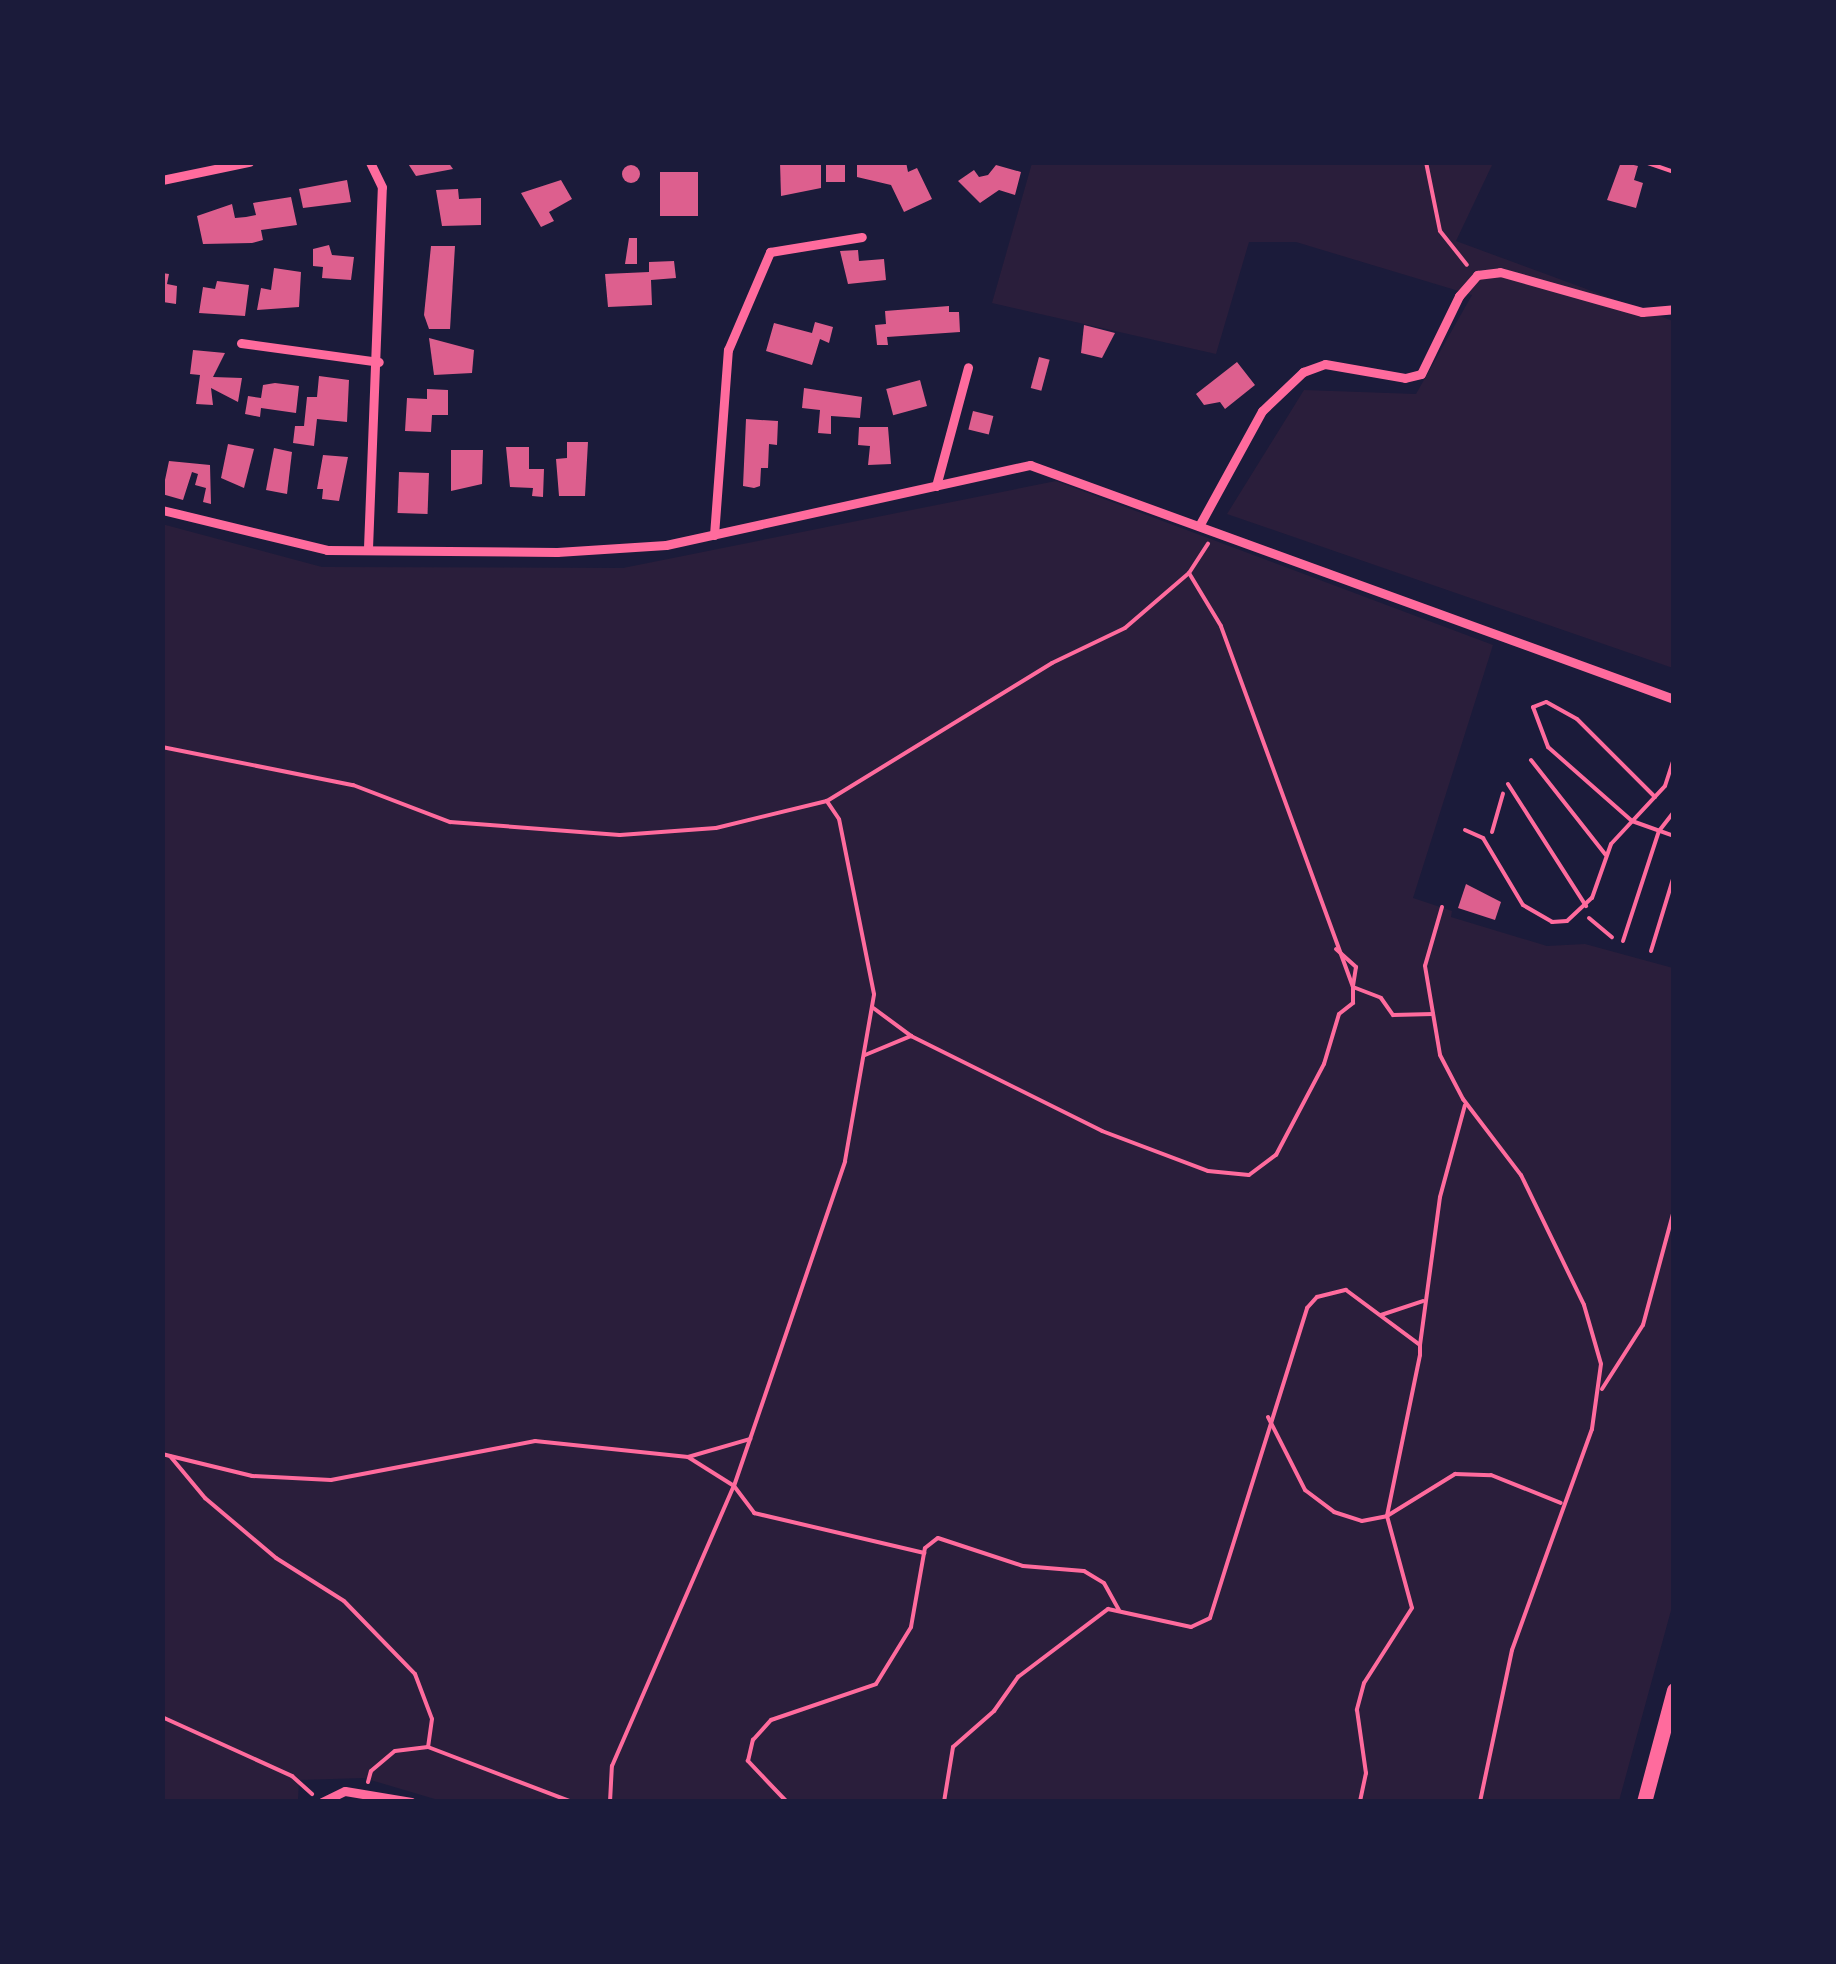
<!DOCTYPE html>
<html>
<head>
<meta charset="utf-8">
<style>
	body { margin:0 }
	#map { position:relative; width:1836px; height:1964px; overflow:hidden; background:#1b1b3a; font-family:Barlow,sans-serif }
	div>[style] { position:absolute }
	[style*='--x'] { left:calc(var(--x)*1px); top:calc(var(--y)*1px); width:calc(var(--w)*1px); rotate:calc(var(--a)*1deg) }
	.green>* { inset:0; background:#2a1e3b }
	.building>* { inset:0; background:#dd5f8e; transform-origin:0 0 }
	.round { border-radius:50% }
	.path>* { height:4px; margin:-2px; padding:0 2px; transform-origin:2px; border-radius:2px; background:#ff6b9d }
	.service>* { height:4px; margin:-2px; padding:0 2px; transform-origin:2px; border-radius:2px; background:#ff6b9d }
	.minor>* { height:9px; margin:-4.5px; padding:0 4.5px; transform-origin:4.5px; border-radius:4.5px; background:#ff6b9d }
	.motorway>* { height:15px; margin:-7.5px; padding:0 7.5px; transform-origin:7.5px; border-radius:7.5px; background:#ff6b9d }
	span { translate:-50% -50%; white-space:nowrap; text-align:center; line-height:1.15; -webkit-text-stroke:8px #1b1b3a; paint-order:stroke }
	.frame { position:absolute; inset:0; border:165px solid #1b1b3a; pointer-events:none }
</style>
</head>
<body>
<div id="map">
	<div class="green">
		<i style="clip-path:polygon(1032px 163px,1493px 163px,1456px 241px,1673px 321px,1673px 668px,1227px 514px,1304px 390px,1416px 394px,1472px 295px,1296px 242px,1249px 242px,1216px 354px,992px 303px)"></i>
		<i style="clip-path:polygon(1056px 481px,1493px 645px,1413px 898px,1452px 911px,1451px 917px,1547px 946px,1585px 944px,1673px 968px,1673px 1603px,1619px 1801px,445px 1802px,364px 1778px,299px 1780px,298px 1801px,163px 1801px,162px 524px,322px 567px,623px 568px)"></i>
	</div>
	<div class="building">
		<i style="clip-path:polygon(407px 162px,448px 162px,453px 169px,416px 176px)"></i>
		<i style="clip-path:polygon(780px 162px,821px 162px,821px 188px,781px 196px)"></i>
		<i style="left:826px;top:162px;width:19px;height:20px"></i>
		<i style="clip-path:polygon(857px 162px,906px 162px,908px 172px,917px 168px,932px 199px,904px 212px,891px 185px,857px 177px)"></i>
		<i style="clip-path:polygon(1621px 162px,1638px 166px,1634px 180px,1643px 183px,1636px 208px,1607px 200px)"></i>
		<i class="round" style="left:622px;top:165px;width:18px;height:18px"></i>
		<i style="clip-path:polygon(996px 165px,1021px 172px,1015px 195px,999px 190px,980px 203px,958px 181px,974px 170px,979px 177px,988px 175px)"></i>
		<i style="left:660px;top:172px;width:38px;height:44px"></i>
		<i style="clip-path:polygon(347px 180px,351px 202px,303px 208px,299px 189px)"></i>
		<i style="clip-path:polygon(561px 180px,572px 199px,549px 212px,554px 221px,541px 227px,521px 193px)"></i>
		<i style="clip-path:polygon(458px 189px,459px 199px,481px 198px,481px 225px,442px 226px,436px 190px)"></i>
		<i style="clip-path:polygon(291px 197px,297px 225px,261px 230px,263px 240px,252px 243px,203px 244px,197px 216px,232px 204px,235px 218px,246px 217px,256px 215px,253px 203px)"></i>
		<i style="clip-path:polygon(629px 238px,637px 238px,637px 264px,625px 264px)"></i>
		<i style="clip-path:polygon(329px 245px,332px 255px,354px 257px,351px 280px,322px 278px,323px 267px,313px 266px,313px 249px)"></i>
		<i style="clip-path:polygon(431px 246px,455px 246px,450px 329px,429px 329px,424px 315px)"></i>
		<i style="clip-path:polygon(858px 250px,859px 261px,884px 259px,886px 280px,848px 284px,840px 251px)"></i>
		<i style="clip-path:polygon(674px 261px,676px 278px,651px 280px,652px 305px,608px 307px,605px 274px,649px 272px,649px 262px)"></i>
		<i style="clip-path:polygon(274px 268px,301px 272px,299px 307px,257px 310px,261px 288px,271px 290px)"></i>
		<i style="clip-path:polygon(162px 273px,169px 274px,167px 284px,177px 286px,176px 304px,163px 302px)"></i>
		<i style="clip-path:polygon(217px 281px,249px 285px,245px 316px,199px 313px,203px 287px,215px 289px)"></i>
		<i style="clip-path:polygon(949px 306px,949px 312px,959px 312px,960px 332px,887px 337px,888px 345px,877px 345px,875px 325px,886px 324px,885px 311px)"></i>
		<i style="clip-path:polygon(815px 322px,833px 327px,829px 343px,820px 339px,812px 365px,766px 351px,774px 323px,812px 333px)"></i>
		<i style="clip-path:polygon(1084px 325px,1115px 333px,1102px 358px,1081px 353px)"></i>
		<i style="clip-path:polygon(429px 338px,474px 350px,472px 373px,434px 375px)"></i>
		<i style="clip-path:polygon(193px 350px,225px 353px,213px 377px,242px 378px,238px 402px,211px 388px,213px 405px,196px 404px,200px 375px,190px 374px)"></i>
		<i style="left:1039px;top:357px;width:11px;height:32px;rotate:15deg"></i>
		<i style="clip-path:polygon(1237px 362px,1255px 385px,1225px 409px,1220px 402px,1204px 405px,1196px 394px)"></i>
		<i style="clip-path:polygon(319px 376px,349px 380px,347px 422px,317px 419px,314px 446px,293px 443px,295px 426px,304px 426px,307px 397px,317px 397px)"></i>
		<i style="left:920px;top:380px;width:27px;height:35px;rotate:75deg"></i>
		<i style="clip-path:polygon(275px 383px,299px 386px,296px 413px,261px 408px,260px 417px,245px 414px,248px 396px,261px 398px,263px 385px)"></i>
		<i style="clip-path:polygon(804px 388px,862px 397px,860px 418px,831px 416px,831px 434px,818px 433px,820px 410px,802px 408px)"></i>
		<i style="clip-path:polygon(427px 389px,448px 390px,448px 415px,432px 415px,431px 432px,405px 431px,407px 398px,427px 399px)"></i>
		<i style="left:973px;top:411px;width:21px;height:19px;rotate:14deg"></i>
		<i style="clip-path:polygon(746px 419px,778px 421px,777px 445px,769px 444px,768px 468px,761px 468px,760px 486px,754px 488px,743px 486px)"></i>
		<i style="clip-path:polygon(859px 427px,888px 427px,891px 464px,868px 465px,870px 446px,858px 445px)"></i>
		<i style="clip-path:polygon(567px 442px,588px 442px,585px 496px,559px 496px,556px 459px,567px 458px)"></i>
		<i style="clip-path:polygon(228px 444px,254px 449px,244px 488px,221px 478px)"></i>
		<i style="clip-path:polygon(506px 447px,529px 447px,529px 469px,544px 469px,543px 497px,532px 496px,533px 488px,510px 487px)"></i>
		<i style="clip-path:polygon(274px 448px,292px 452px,287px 494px,266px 490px)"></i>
		<i style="clip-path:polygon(451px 450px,483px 450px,482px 484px,451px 491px)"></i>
		<i style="clip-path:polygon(323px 455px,348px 457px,339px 501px,322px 499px,323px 489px,317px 489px)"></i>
		<i style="clip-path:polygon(169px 461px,210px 465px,211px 504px,203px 502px,206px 488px,195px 485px,198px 474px,192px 472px,183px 500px,162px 494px)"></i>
		<i style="left:399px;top:472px;width:30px;height:41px;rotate:2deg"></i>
		<i style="clip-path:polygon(1466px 884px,1501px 902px,1495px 920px,1458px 908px)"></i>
	</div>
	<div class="path">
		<i style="--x:1426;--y:162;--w:70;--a:78.5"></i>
		<i style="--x:1440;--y:231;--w:43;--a:51.5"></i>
		<i style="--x:1645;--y:162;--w:31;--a:19"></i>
		<i style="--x:162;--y:747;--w:195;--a:11.3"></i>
		<i style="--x:353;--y:785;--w:104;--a:20.9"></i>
		<i style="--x:450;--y:822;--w:170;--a:4.4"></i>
		<i style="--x:620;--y:835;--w:96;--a:-4.2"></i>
		<i style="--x:716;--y:828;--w:114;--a:-13.7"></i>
		<i style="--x:827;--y:801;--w:264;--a:-31.5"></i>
		<i style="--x:1052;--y:663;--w:81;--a:-25.6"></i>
		<i style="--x:1125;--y:628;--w:84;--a:-40.7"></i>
		<i style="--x:1189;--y:573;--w:35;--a:-57"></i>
		<i style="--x:1492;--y:832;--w:40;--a:-74"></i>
		<i style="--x:1442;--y:907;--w:61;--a:106.1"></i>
		<i style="--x:1425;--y:966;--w:90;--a:80.4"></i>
		<i style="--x:1440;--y:1055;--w:50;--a:62.4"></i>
		<i style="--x:1463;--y:1099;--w:96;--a:52.7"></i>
		<i style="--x:1521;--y:1175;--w:144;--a:64.1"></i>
		<i style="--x:1584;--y:1305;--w:61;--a:73.9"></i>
		<i style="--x:1601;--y:1364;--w:66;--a:97.9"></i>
		<i style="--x:1592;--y:1429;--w:235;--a:109.9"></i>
		<i style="--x:1512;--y:1650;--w:155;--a:101.9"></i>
		<i style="--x:1589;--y:918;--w:30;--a:40"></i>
		<i style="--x:1336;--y:949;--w:27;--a:42"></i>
		<i style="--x:1356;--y:967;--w:20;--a:99"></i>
		<i style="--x:1353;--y:987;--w:30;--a:21"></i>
		<i style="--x:1381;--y:998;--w:21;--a:55"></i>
		<i style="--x:1393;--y:1015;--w:40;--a:-1.4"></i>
		<i style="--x:872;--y:1007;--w:49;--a:36.6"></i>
		<i style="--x:911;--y:1036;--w:213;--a:26.4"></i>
		<i style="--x:1102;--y:1131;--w:113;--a:20.7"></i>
		<i style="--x:1208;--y:1171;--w:41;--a:5.6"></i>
		<i style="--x:1249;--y:1175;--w:34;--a:-37"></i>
		<i style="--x:1276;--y:1155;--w:103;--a:-62.2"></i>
		<i style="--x:1324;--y:1064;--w:52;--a:-73.3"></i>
		<i style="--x:1339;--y:1014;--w:18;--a:-38"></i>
		<i style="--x:1353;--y:1003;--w:16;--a:-90"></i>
		<i style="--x:1353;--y:987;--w:384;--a:-110.1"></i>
		<i style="--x:1221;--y:626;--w:62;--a:-121.1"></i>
		<i style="--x:865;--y:1055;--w:50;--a:-22.4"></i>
		<i style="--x:1381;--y:1315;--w:44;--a:-18.4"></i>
		<i style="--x:1420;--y:1345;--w:149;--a:-82.3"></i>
		<i style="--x:1440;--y:1197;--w:95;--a:-74.8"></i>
		<i style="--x:1602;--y:1389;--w:76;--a:-57.4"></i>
		<i style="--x:1643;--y:1325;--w:119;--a:-74.9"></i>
		<i style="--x:1268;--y:1417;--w:82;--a:63.1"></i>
		<i style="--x:1305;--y:1490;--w:36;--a:37"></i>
		<i style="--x:1334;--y:1512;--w:29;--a:18"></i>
		<i style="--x:1362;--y:1521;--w:25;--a:-11"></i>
		<i style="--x:1387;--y:1516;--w:80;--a:-31.7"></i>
		<i style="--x:1455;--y:1474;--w:36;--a:2"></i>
		<i style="--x:1491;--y:1475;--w:75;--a:21.8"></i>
		<i style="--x:162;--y:1454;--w:93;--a:13.7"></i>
		<i style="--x:252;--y:1476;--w:79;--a:2.9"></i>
		<i style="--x:331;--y:1480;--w:208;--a:-10.8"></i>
		<i style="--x:535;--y:1441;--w:154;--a:6"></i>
		<i style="--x:688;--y:1457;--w:54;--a:32.2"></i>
		<i style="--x:734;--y:1486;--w:34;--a:53"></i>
		<i style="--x:754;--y:1513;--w:175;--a:13.2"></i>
		<i style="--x:170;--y:1456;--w:55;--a:50.2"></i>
		<i style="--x:205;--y:1498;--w:93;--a:40.2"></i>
		<i style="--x:276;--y:1558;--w:80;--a:32.3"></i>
		<i style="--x:344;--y:1601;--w:102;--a:45.8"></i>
		<i style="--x:415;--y:1674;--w:48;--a:69.3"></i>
		<i style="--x:432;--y:1719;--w:28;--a:98"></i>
		<i style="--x:688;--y:1457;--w:65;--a:-16.2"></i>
		<i style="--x:162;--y:1717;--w:143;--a:24.4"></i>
		<i style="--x:292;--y:1776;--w:27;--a:42"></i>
		<i style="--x:368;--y:1782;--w:11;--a:-75"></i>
		<i style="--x:371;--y:1771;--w:31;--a:-40"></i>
		<i style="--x:395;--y:1751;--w:33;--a:-7"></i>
		<i style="--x:428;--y:1747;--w:154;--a:20.9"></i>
		<i style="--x:610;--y:1802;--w:36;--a:-87"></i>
		<i style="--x:612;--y:1766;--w:305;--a:-66.5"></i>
		<i style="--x:734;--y:1486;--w:343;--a:-71.1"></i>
		<i style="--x:845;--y:1161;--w:169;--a:-80.1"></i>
		<i style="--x:874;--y:994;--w:178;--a:-101.3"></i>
		<i style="--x:839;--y:819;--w:22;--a:-124"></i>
		<i style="--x:787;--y:1802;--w:57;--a:-133.6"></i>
		<i style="--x:748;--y:1761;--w:22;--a:-77"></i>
		<i style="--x:753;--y:1740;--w:27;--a:-48"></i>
		<i style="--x:771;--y:1720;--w:111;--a:-18.9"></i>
		<i style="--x:876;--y:1684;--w:67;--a:-58.4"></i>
		<i style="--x:911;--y:1627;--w:80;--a:-80"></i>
		<i style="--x:925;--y:1548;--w:16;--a:-38"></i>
		<i style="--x:938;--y:1538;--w:89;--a:18.2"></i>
		<i style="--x:1023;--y:1566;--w:61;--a:4.7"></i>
		<i style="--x:1084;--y:1571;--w:23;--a:31"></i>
		<i style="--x:1104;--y:1583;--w:31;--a:61"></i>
		<i style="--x:944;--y:1802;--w:56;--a:-80.7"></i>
		<i style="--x:953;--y:1747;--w:55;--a:-41.3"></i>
		<i style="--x:994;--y:1711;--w:42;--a:-54.8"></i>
		<i style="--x:1018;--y:1677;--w:113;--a:-37.1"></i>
		<i style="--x:1108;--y:1609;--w:85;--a:12.2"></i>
		<i style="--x:1191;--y:1627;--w:21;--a:-25"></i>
		<i style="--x:1210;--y:1618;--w:325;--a:-72.6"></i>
		<i style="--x:1307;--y:1308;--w:15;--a:-48"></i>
		<i style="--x:1317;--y:1297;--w:30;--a:-14"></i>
		<i style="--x:1346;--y:1290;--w:92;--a:36.6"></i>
		<i style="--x:1420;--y:1345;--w:10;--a:90"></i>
		<i style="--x:1420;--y:1355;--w:164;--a:101.6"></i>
		<i style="--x:1387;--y:1516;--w:95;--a:74.8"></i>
		<i style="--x:1412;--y:1608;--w:89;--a:122.6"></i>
		<i style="--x:1364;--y:1683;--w:28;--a:105"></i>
		<i style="--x:1357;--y:1710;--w:64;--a:81.9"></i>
		<i style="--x:1366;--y:1773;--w:30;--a:102"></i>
	</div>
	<div class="service">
		<i style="--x:1531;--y:760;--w:120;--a:51.8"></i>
		<i style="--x:1508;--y:784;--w:145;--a:57.4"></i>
		<i style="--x:1655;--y:797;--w:110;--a:-135"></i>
		<i style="--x:1577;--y:719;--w:35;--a:-151"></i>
		<i style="--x:1546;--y:702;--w:14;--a:159"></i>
		<i style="--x:1533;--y:707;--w:43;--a:69.4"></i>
		<i style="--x:1548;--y:747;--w:112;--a:41.4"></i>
		<i style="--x:1632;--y:821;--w:45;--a:19.7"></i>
		<i style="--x:1465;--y:830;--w:20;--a:24"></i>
		<i style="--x:1483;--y:838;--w:78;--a:59.2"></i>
		<i style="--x:1523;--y:905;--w:34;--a:30"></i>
		<i style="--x:1552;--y:922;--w:15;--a:-4"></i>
		<i style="--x:1567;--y:921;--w:34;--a:-43"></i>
		<i style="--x:1592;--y:898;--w:57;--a:-70.6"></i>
		<i style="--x:1611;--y:844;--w:79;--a:-47"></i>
		<i style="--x:1665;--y:786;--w:29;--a:-72"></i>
		<i style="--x:1623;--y:941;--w:116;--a:-71.9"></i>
		<i style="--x:1659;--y:831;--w:24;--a:-52"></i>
		<i style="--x:1651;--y:951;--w:78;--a:-73"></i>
	</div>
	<div class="minor">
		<i style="--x:162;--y:180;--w:89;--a:-11.7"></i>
		<i style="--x:241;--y:343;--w:139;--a:7.8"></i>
		<i style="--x:936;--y:486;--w:123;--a:-74.9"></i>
		<i style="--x:162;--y:510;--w:170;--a:13.6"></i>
		<i style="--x:327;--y:550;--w:230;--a:0.5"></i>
		<i style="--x:557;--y:552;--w:109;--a:-3.7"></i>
		<i style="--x:666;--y:545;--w:373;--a:-12.4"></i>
		<i style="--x:1030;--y:465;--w:685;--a:19.97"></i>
		<i style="--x:1199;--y:526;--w:131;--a:-61.3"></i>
		<i style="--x:1262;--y:411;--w:57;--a:-43.6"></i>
		<i style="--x:1303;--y:372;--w:23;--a:-20"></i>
		<i style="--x:1325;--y:364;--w:81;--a:9.9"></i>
		<i style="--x:1405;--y:378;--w:16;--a:-14"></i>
		<i style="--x:1421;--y:374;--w:87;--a:-64"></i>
		<i style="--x:1459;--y:296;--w:28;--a:-49"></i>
		<i style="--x:1477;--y:275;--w:23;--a:-7"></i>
		<i style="--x:1500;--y:272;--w:148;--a:15.7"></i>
		<i style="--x:1642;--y:312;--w:32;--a:-5"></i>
		<i style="--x:714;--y:535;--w:186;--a:-85.7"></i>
		<i style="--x:728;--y:350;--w:107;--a:-66.8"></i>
		<i style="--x:770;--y:252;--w:93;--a:-9.3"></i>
		<i style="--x:368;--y:548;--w:361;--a:-87.8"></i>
		<i style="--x:382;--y:187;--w:28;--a:-116"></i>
		<i style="--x:322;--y:1802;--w:25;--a:-26"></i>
		<i style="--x:345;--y:1791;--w:67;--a:9.5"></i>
	</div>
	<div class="motorway">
		<i style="--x:1644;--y:1802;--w:116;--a:-75"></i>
	</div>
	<div class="frame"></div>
</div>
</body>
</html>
